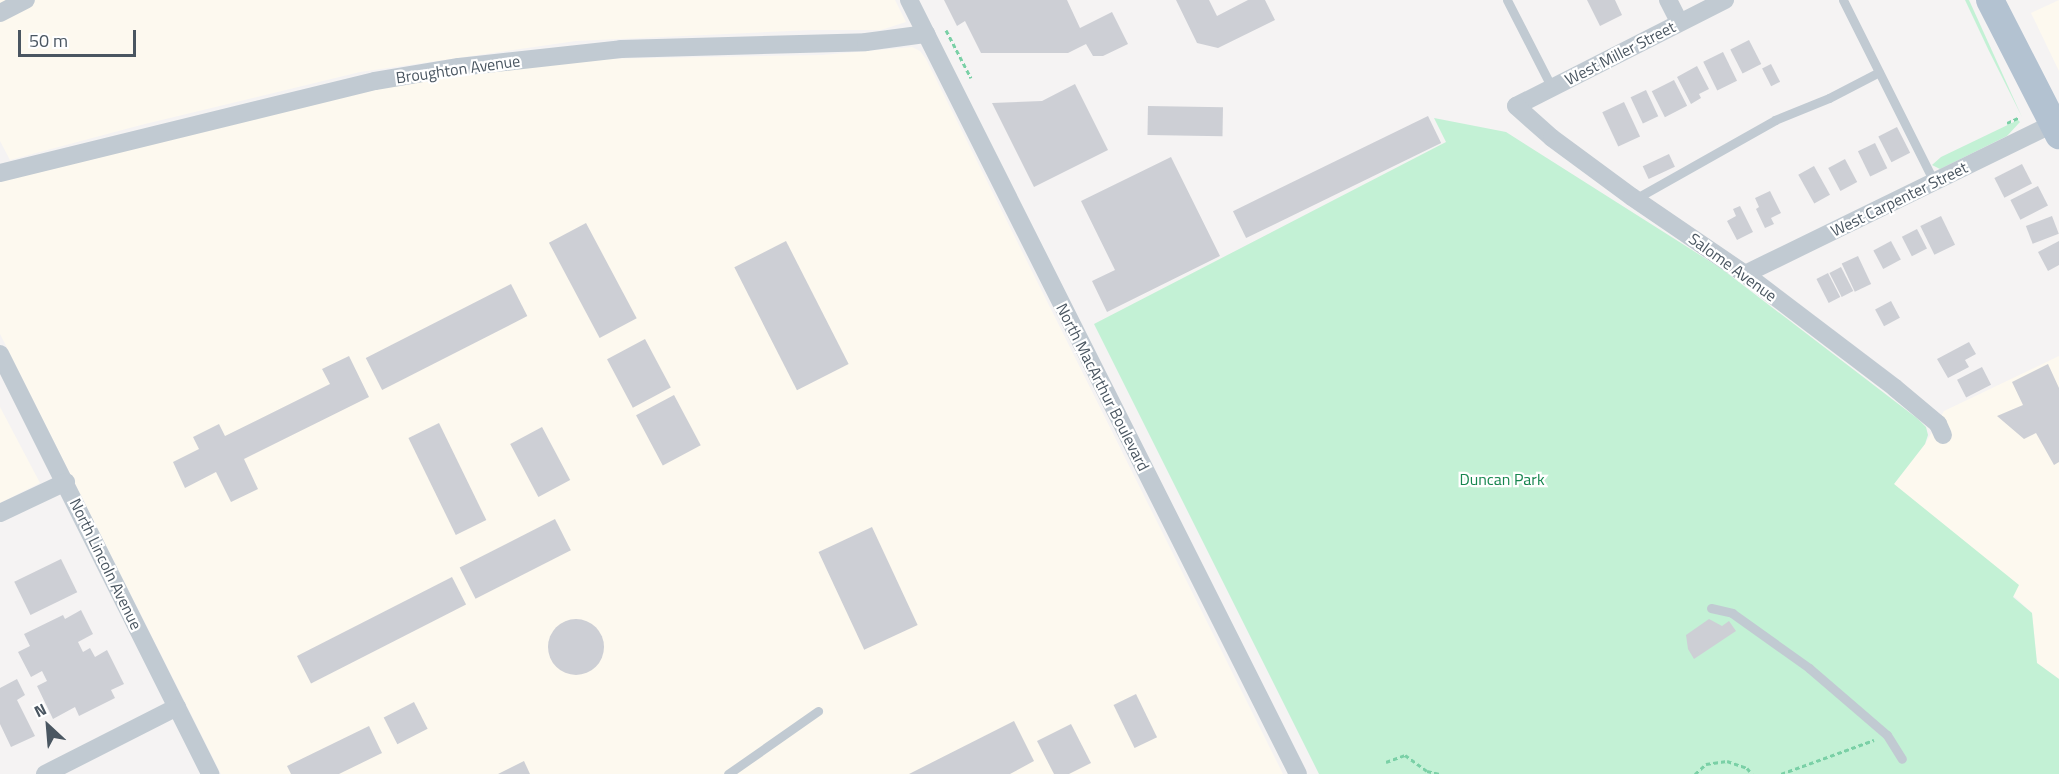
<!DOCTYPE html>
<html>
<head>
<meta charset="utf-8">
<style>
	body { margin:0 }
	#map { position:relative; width:2059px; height:774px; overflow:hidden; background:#f5f3f3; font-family:"Titillium Web",sans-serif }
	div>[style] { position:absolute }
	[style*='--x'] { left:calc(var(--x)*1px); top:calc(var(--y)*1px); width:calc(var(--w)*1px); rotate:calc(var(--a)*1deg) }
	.commercial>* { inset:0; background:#fdf9ef }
	.green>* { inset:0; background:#c3f1d5 }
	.building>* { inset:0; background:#cdcfd5; transform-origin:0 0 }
	.round { border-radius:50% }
	.path>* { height:3px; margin-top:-1.5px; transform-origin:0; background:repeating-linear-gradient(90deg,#7ad0a6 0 4.5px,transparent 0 7.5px) }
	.service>* { height:9px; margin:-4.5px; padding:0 4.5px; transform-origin:4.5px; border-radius:4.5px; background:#c1cad2 }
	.minor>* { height:18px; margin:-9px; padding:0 9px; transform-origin:9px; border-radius:9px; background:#c1cad2 }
	.primary>* { height:28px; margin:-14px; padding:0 14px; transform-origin:14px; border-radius:14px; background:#b3c2d1 }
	span { translate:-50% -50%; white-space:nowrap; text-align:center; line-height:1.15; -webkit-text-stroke:4.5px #fff; paint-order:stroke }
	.street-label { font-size:16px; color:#4a5661 }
	.park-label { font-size:16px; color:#17864f }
	.north { position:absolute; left:18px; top:696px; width:60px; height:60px; -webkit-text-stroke:4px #fff; paint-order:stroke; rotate:334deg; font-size:16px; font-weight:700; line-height:24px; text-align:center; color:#4a5661 }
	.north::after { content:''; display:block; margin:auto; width:21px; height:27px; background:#4a5661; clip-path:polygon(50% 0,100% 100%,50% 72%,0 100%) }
	.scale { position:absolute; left:18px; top:30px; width:118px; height:27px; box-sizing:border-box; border:3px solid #4a5661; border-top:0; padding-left:8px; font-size:18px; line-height:21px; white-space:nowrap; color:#4a5661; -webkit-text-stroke:4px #fff; paint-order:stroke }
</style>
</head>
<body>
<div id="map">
	<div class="commercial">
		<i style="clip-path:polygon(0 0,895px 0,906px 22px,881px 30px,812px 30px,576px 41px,360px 72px,141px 125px,10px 160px,0 141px)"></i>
		<i style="clip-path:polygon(2059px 0,2059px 71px,2031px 13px)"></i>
		<i style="clip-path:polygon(912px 47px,920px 51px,926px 59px,1283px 774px,221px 774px,0 334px,0 182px,277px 110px,380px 88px,435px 79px,596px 59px,822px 55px)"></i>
		<i style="clip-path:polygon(2059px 356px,2059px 679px,2037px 663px,2032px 613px,1894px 484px,1925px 444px,1944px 411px)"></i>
		<i style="clip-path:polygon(0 407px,40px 483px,0 503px)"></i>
	</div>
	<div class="green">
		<i style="clip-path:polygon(1965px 0,1969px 0,2022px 117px,1989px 51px)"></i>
		<i style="clip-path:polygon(1434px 118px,1506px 132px,1722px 269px,1918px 419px,1926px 427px,1928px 435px,1925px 444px,1894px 484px,2019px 585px,2013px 597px,2032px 613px,2037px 663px,2059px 679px,2059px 774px,1319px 774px,1094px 324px,1446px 142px)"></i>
		<i style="clip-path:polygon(2018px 120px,2020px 122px,2007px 136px,1940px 169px,1932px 165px,1941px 157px)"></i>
	</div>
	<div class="building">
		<i style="clip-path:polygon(944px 0,1067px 0,1080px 28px,1112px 12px,1128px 44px,1103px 56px,1093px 56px,1086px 44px,1068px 53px,981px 53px,965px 21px,957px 26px)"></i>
		<i style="clip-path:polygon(1176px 0,1209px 0,1217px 16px,1248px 0,1265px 0,1275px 20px,1218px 48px,1197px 43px)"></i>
		<i style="clip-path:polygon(1587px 0,1615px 0,1622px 15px,1600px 26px)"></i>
		<i style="left:1749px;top:40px;width:27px;height:21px;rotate:63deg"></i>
		<i style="left:1723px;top:52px;width:32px;height:22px;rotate:64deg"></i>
		<i style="left:1771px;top:64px;width:20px;height:10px;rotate:63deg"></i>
		<i style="clip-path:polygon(1697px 66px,1709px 89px,1699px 94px,1701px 98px,1691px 104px,1677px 77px)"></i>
		<i style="left:1674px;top:80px;width:29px;height:25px;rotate:63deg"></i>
		<i style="clip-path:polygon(1075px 84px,1108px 150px,1034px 187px,992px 103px,1042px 101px)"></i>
		<i style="left:1646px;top:90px;width:29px;height:17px;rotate:65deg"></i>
		<i style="left:1624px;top:102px;width:38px;height:24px;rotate:65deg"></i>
		<i style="left:1148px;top:106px;width:75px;height:29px;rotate:1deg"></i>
		<i style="left:1428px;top:116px;width:30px;height:217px;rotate:64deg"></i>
		<i style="left:1897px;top:127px;width:29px;height:21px;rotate:63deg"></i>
		<i style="left:1875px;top:143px;width:28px;height:19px;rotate:64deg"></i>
		<i style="left:1669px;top:154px;width:14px;height:29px;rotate:65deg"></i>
		<i style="clip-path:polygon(1171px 157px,1220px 256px,1107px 312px,1092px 281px,1115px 270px,1081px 201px)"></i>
		<i style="left:1845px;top:159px;width:26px;height:19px;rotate:62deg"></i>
		<i style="left:2022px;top:164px;width:22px;height:31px;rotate:63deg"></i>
		<i style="left:1814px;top:166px;width:33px;height:18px;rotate:61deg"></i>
		<i style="left:2038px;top:186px;width:22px;height:31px;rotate:63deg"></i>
		<i style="clip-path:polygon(1770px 191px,1781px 213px,1771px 218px,1774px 224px,1765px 228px,1756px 209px,1759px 207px,1755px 198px)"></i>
		<i style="clip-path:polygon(1740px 206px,1753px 232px,1737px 240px,1727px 221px,1736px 216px,1733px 209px)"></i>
		<i style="left:1941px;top:216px;width:32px;height:23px;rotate:64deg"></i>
		<i style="left:2052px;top:216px;width:19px;height:28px;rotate:69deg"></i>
		<i style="left:586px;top:223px;width:108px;height:42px;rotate:62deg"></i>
		<i style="left:1917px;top:229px;width:22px;height:17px;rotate:63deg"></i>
		<i style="left:786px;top:241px;width:138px;height:58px;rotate:63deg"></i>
		<i style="left:1891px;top:241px;width:21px;height:20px;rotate:62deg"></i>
		<i style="clip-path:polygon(2059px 241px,2059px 265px,2048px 271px,2038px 252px)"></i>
		<i style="left:1858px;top:256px;width:31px;height:18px;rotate:65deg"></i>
		<i style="left:1841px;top:267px;width:27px;height:13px;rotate:63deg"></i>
		<i style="left:1828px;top:273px;width:27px;height:13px;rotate:63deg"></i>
		<i style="left:511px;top:284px;width:36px;height:163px;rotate:63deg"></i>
		<i style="left:1891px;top:301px;width:19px;height:18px;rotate:62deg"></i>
		<i style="left:645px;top:339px;width:55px;height:43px;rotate:62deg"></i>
		<i style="clip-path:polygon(1969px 342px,1976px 354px,1965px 360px,1969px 367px,1948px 378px,1937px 359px)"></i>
		<i style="clip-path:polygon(349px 356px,369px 397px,244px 459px,258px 489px,231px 502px,216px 472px,185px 488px,173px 462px,199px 449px,193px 437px,219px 424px,225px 436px,330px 384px,322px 369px)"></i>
		<i style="clip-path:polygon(2048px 364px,2059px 388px,2059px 462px,2054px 465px,2036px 433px,2024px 439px,1997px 416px,2023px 405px,2012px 382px)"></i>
		<i style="left:1982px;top:367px;width:20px;height:28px;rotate:63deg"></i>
		<i style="left:674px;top:395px;width:57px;height:43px;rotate:62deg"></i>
		<i style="left:439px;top:423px;width:108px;height:34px;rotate:64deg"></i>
		<i style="left:542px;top:427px;width:60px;height:36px;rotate:62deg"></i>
		<i style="left:555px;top:519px;width:35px;height:107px;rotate:63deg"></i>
		<i style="left:872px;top:527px;width:108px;height:59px;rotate:65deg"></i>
		<i style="left:61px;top:559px;width:37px;height:52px;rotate:64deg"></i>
		<i style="left:452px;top:577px;width:31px;height:174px;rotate:63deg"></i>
		<i style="clip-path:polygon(81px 610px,93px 634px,78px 642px,83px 652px,90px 648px,95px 657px,107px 650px,124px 684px,111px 690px,115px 698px,79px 716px,75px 707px,53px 719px,37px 686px,47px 681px,42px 671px,31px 677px,18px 652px,30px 646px,24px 634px,63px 615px,65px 619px)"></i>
		<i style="clip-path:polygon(1709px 619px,1722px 626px,1729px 621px,1736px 631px,1694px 659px,1688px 649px,1686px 635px)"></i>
		<i class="round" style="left:548px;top:619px;width:56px;height:56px"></i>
		<i style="clip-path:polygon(17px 679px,25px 695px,17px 700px,35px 736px,11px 747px,0 724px,0 688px)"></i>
		<i style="left:1136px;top:694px;width:48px;height:25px;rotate:64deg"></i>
		<i style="left:414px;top:702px;width:30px;height:34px;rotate:63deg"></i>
		<i style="clip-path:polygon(1014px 721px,1034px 761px,1010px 774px,909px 774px)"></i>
		<i style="clip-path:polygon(1071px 724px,1091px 763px,1069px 774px,1054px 774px,1037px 741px)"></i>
		<i style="clip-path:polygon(369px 726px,382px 753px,339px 774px,291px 774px,287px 766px)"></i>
		<i style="clip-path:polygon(524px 761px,530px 774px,498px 774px)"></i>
	</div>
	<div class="path">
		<i style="--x:946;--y:30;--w:54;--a:62.5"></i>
		<i style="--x:2007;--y:123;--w:14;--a:-25"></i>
		<i style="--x:1386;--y:762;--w:20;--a:-20"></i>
		<i style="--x:1405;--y:755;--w:27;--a:36"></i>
		<i style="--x:1427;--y:771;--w:13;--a:13"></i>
		<i style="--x:1695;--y:774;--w:15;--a:-42"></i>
		<i style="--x:1706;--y:764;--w:21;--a:-8"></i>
		<i style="--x:1727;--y:761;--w:21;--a:19"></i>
		<i style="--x:1747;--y:768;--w:8;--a:50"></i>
		<i style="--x:1781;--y:774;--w:99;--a:-20.1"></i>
	</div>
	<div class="service">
		<i style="--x:1507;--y:0;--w:99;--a:62.9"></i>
		<i style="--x:1843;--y:0;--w:203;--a:63.4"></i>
		<i style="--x:1635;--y:199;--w:161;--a:-29.4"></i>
		<i style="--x:1775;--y:120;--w:58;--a:-22.2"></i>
		<i style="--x:1829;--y:98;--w:56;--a:-27.5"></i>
		<i style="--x:1711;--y:608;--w:22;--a:13"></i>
		<i style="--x:1732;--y:613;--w:95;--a:35.5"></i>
		<i style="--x:1809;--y:668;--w:103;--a:40.7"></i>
		<i style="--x:1887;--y:735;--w:28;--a:58"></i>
		<i style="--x:728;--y:774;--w:110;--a:-35"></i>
	</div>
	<div class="minor">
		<i style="--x:909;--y:0;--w:866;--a:63.32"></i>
		<i style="--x:1668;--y:0;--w:25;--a:63"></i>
		<i style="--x:1725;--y:0;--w:234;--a:153.1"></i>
		<i style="--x:1516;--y:106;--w:48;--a:41.6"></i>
		<i style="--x:1552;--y:138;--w:99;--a:36.4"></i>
		<i style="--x:1632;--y:197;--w:137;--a:34.3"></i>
		<i style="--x:1745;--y:274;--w:188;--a:37.2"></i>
		<i style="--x:1895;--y:388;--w:56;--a:39.9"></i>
		<i style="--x:1938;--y:424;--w:12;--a:66"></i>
		<i style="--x:0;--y:13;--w:29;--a:-27"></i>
		<i style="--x:0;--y:173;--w:386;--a:-13.8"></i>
		<i style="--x:375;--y:81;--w:85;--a:-9.5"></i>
		<i style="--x:459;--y:67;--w:163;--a:-6.3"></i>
		<i style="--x:621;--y:49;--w:245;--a:-1.6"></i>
		<i style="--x:866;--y:42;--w:61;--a:-7.6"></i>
		<i style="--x:1745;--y:274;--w:343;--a:-26"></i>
		<i style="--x:0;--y:354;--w:470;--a:63.4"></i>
		<i style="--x:0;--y:513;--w:73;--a:-25.2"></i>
		<i style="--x:45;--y:774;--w:148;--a:-26.9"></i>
	</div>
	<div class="primary">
		<i style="--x:1990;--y:0;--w:152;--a:62.9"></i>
	</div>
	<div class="street-label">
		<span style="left:1620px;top:53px;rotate:-27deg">West Miller Street</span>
		<span style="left:458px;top:69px;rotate:-8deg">Broughton Avenue</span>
		<span style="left:1899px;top:199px;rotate:-26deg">West Carpenter Street</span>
		<span style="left:1733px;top:267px;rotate:36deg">Salome Avenue</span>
		<span style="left:1103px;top:387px;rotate:63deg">North MacArthur Boulevard</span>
		<span style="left:106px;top:564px;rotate:64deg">North Lincoln Avenue</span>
	</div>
	<div class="park-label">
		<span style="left:1502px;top:479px">Duncan Park</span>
	</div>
	<div class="north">N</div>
	<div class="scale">50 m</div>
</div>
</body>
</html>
